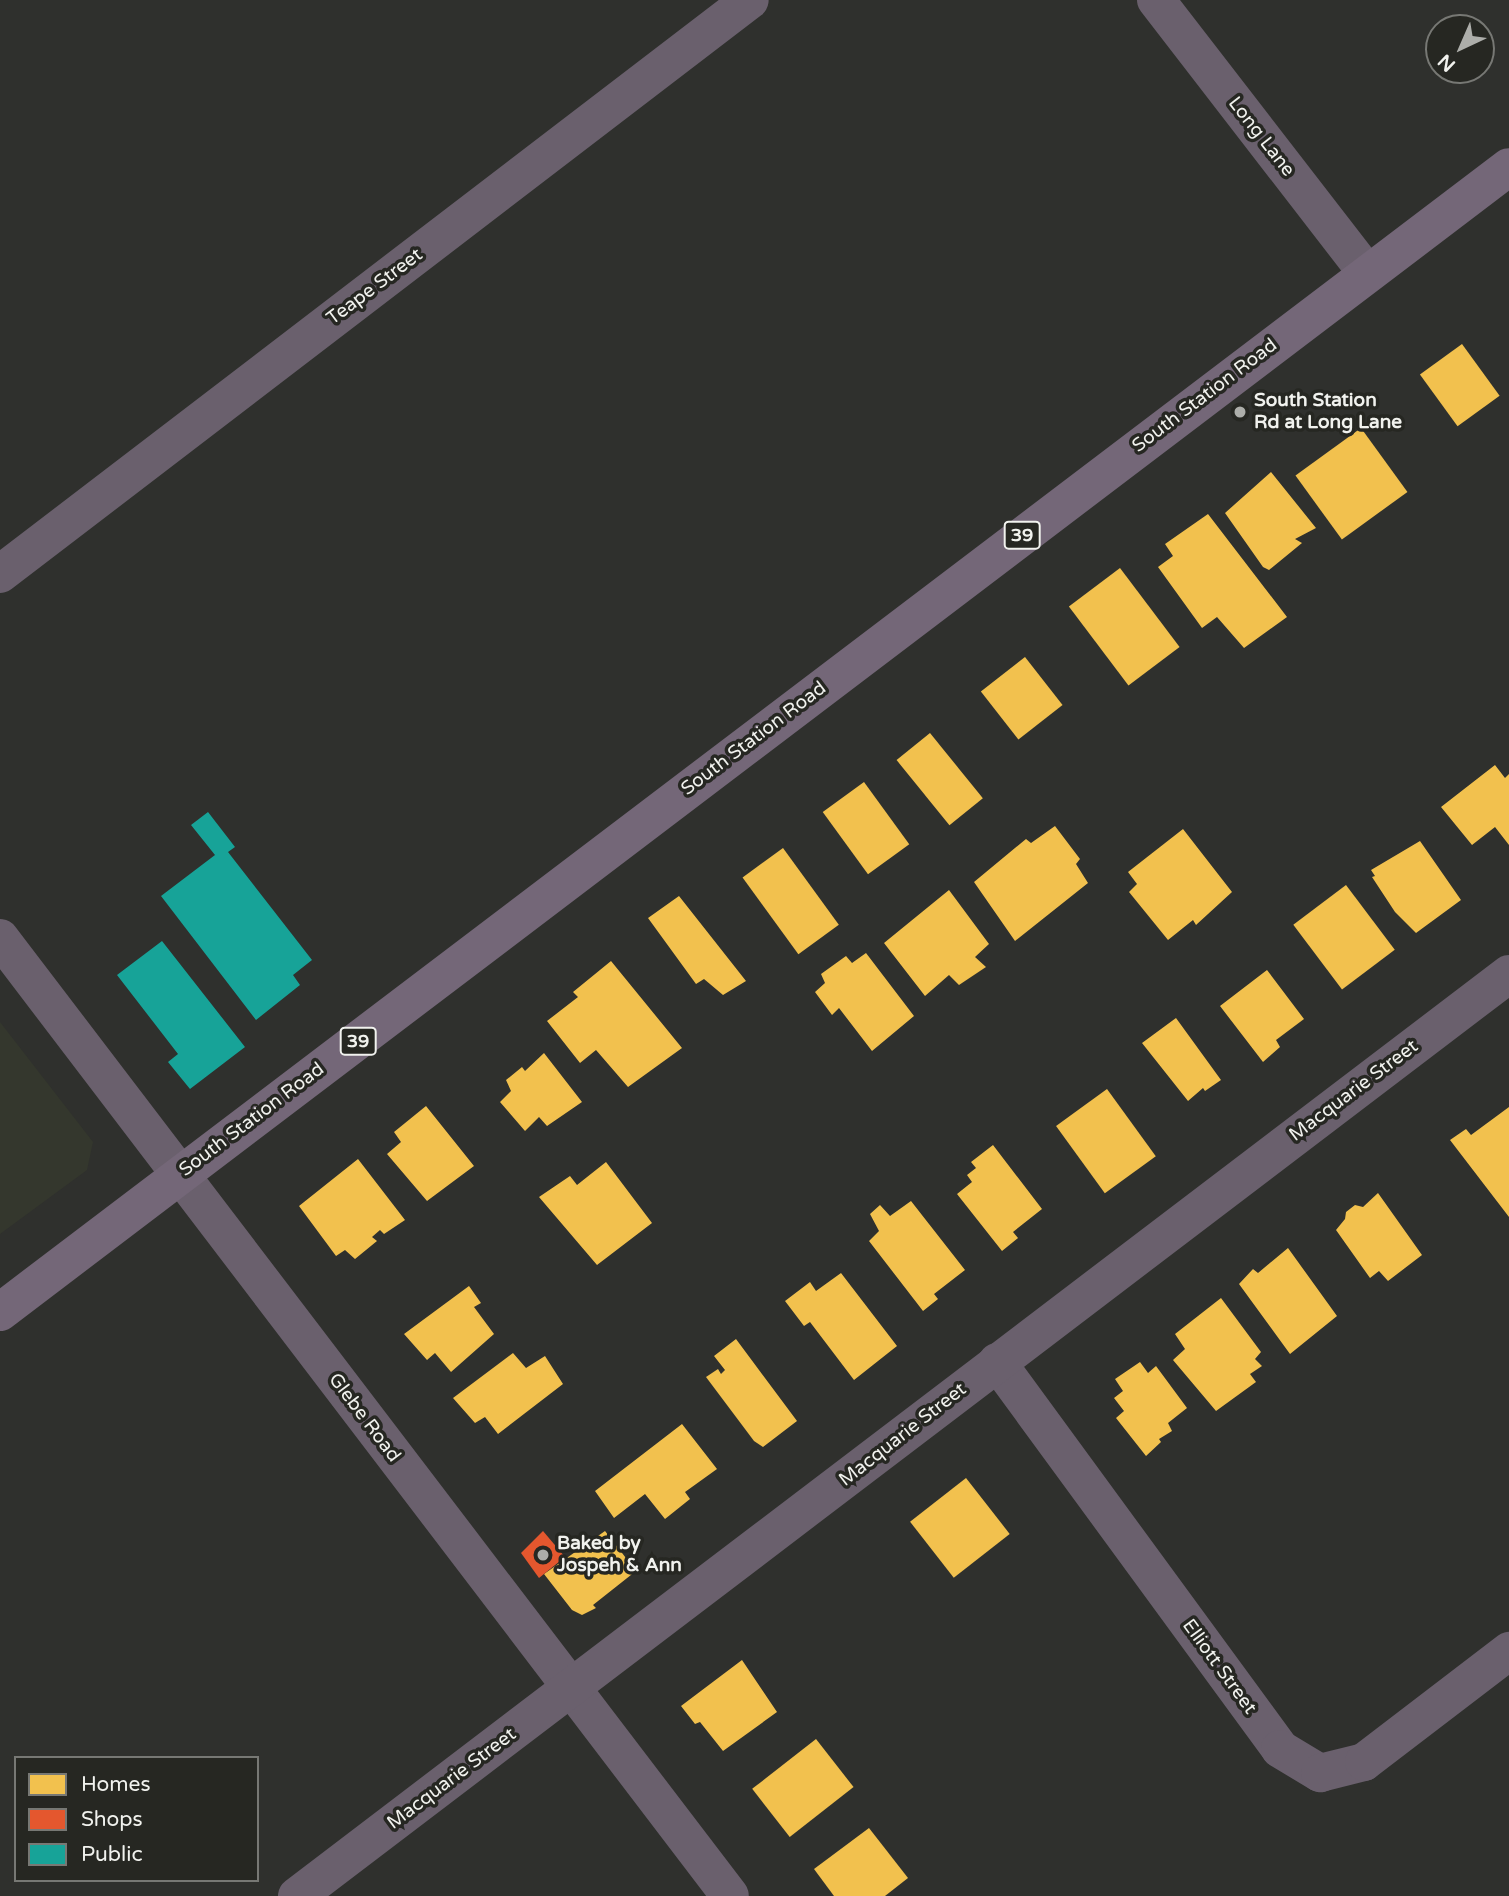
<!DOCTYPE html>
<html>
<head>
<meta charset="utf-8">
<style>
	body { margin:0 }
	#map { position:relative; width:1509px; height:1896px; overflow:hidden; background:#2f302d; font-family:"Varela Round",sans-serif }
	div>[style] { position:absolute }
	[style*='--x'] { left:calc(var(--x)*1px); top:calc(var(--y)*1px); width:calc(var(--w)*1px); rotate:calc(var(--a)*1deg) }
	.built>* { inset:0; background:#34372d }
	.homes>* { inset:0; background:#f2c14e; transform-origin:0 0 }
	.shops>* { inset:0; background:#e4572e }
	.public>* { inset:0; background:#17a398 }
	.minor>* { height:38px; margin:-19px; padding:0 19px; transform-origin:19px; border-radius:19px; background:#6a606d }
	.major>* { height:38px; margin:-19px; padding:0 19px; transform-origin:19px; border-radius:19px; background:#746778 }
	.dots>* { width:19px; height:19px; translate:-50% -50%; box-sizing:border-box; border:4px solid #262722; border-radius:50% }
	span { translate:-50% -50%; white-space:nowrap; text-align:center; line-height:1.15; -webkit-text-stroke:7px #262722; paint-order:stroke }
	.shield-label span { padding:2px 5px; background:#262722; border:2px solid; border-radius:5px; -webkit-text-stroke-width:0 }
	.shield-label { font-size:18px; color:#f1f2ee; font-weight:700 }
	.street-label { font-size:19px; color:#f1f2ee }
	.poi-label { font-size:19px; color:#f1f2ee; font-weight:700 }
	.left { translate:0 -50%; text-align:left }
	.legend { position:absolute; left:14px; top:1756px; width:245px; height:126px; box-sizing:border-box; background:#262722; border:2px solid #777874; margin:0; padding:9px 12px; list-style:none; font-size:21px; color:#f1f2ee }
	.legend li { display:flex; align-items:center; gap:14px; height:35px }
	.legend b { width:35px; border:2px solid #777874 }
	.north { position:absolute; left:1425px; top:14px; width:70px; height:70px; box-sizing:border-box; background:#262722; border:2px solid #777874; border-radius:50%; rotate:224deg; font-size:19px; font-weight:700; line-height:28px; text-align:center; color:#f1f2ee }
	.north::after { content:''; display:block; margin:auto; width:24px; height:32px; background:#adaeaa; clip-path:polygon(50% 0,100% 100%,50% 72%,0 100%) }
</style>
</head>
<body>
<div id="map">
	<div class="built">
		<i style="clip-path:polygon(0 1022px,93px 1142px,87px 1170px,0 1234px)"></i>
	</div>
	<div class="homes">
		<i style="left:1462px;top:344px;width:64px;height:52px;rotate:54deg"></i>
		<i style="left:1361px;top:428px;width:79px;height:81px;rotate:54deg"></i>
		<i style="clip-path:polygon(1271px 472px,1316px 528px,1295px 539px,1302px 543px,1269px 570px,1263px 567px,1225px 513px)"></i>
		<i style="clip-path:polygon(1208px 514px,1287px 617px,1244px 648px,1217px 617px,1202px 628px,1158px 567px,1173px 556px,1165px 544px)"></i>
		<i style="left:1120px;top:568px;width:99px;height:64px;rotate:53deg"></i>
		<i style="left:1025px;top:657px;width:61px;height:56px;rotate:52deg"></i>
		<i style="left:930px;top:733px;width:84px;height:43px;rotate:51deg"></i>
		<i style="clip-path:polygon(1495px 765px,1505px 778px,1509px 774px,1509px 845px,1495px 827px,1472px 845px,1441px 807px)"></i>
		<i style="left:864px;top:782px;width:77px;height:51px;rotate:54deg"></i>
		<i style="clip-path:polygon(1055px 826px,1080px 859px,1076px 864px,1088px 883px,1015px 941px,974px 882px,1026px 839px,1031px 843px)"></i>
		<i style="clip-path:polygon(1183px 829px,1232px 892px,1196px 925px,1193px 920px,1168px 940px,1129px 892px,1137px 884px,1128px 872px)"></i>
		<i style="clip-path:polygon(1420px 841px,1461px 900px,1416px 933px,1395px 912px,1372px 877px,1375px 876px,1371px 870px)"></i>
		<i style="left:783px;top:848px;width:95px;height:50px;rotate:54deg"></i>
		<i style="left:1346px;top:885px;width:81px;height:66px;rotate:53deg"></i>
		<i style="clip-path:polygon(949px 890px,989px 944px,975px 957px,986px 967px,959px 985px,949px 975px,925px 996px,884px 943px)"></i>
		<i style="clip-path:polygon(679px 896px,746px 981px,723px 995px,704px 979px,696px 984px,648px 918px)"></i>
		<i style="clip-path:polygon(866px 953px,914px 1016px,872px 1051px,839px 1008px,832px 1015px,815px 992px,825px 983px,821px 974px,846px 956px,852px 963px)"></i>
		<i style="clip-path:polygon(611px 961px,682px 1048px,628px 1087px,596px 1050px,580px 1063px,547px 1021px,578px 997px,573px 992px)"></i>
		<i style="clip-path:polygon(1267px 970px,1304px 1019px,1276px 1040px,1280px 1047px,1263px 1062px,1220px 1006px)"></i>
		<i style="clip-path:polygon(1176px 1018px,1221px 1080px,1205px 1091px,1203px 1088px,1188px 1101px,1142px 1043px)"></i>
		<i style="clip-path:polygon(544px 1053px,582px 1102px,547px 1126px,539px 1117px,525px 1131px,500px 1102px,511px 1091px,506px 1080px,522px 1067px,525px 1071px)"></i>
		<i style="left:1107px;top:1089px;width:83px;height:63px;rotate:54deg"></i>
		<i style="clip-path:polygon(426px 1106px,474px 1166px,427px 1201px,387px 1154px,401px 1142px,394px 1132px)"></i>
		<i style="clip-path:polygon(1509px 1107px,1509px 1217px,1450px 1140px,1466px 1129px,1471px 1135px)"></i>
		<i style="clip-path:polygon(993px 1145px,1042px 1209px,1013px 1232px,1018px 1238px,1002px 1251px,957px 1194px,972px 1182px,967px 1175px,976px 1168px,971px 1162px)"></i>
		<i style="clip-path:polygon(358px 1159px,405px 1220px,384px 1234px,380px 1230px,372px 1237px,377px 1241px,355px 1259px,345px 1250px,336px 1256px,299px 1206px)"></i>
		<i style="clip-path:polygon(606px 1162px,652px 1223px,597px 1265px,539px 1197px,570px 1176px,577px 1185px)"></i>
		<i style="clip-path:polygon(1378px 1193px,1422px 1255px,1388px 1281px,1379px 1271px,1370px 1278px,1336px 1230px,1345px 1219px,1346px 1212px,1355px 1205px,1363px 1207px)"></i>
		<i style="clip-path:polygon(911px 1201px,965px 1270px,934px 1294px,938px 1299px,923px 1311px,869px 1241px,879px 1231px,870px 1214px,880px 1205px,890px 1216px)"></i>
		<i style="clip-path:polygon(1288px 1248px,1337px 1316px,1290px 1354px,1239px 1284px,1253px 1269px,1258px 1273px)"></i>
		<i style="clip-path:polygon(841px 1273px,897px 1346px,854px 1380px,810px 1322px,804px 1326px,785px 1301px,810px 1282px,816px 1291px)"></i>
		<i style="clip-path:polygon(469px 1286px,481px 1303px,474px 1307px,494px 1334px,451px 1372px,435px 1353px,427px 1360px,404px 1334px)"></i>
		<i style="clip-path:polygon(1221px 1298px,1261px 1352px,1255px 1359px,1262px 1366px,1250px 1374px,1256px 1382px,1216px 1411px,1173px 1360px,1185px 1349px,1175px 1334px)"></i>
		<i style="clip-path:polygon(736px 1339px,797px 1421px,763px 1447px,754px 1441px,706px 1377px,718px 1369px,721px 1374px,725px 1370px,714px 1356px)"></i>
		<i style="clip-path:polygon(513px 1353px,526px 1368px,545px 1356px,563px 1384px,498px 1434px,485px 1417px,475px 1423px,453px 1398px)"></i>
		<i style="clip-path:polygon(1140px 1362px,1148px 1373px,1156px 1366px,1187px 1408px,1168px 1423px,1172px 1431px,1159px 1439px,1161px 1442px,1146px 1456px,1116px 1418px,1124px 1411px,1114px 1398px,1123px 1391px,1115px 1379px)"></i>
		<i style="clip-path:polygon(682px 1424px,717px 1469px,685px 1492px,690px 1499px,665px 1519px,645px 1494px,614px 1518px,595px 1491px)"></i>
		<i style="left:966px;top:1478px;width:71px;height:71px;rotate:52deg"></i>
		<i style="clip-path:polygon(605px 1531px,636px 1571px,593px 1605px,596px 1608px,582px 1615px,572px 1610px,544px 1574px)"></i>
		<i style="clip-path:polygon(742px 1660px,777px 1712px,723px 1751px,700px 1722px,695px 1724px,681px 1706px)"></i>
		<i style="left:816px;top:1739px;width:61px;height:81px;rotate:52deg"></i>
		<i style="clip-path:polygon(869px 1828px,908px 1878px,885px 1896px,834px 1896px,814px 1869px)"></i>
	</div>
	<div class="shops">
		<i style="clip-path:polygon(543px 1531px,565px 1557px,539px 1578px,521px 1553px)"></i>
	</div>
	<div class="public">
		<i style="clip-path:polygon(208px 812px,235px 847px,228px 852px,312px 960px,293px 975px,300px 985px,256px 1020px,161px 896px,215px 855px,191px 825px)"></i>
		<i style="clip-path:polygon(162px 941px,245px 1047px,190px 1089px,168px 1062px,178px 1054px,117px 975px)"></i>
	</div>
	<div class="minor">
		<i style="--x:1156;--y:0;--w:345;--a:52.3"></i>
		<i style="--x:0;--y:574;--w:944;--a:-37.43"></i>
		<i style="--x:0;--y:938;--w:1204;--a:52.69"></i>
		<i style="--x:997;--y:1362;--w:479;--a:53.8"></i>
		<i style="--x:1280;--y:1749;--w:47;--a:31"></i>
		<i style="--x:1320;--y:1773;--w:45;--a:-14"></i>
		<i style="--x:1364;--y:1762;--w:183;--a:-37.4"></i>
		<i style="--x:297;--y:1896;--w:1523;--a:-37.26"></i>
	</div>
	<div class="major">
		<i style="--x:0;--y:1312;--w:1894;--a:-37.19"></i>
	</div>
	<div class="dots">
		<i style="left:1240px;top:412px;background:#adaeaa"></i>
		<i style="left:543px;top:1555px;background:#adaeaa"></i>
	</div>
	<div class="shield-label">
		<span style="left:1022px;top:535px">39</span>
		<span style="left:358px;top:1041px">39</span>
	</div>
	<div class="street-label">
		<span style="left:1261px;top:137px;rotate:52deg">Long Lane</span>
		<span style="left:375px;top:287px;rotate:-37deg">Teape Street</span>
		<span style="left:1205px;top:396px;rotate:-37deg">South Station Road</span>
		<span style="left:754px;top:739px;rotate:-37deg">South Station Road</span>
		<span style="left:1354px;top:1091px;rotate:-37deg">Macquarie Street</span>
		<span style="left:252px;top:1120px;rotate:-37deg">South Station Road</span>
		<span style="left:364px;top:1418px;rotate:53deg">Glebe Road</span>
		<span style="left:903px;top:1435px;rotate:-38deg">Macquarie Street</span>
		<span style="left:1219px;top:1667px;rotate:54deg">Elliott Street</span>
		<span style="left:452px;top:1779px;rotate:-37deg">Macquarie Street</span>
	</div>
	<div class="poi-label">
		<span class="left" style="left:1254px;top:412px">South Station<br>Rd at Long Lane</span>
		<span class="left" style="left:557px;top:1555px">Baked by<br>Jospeh &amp; Ann</span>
	</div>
	<ul class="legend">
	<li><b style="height:19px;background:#f2c14e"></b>Homes</li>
	<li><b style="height:19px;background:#e4572e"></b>Shops</li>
	<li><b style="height:19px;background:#17a398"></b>Public</li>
	</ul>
	<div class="north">N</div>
</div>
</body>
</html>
